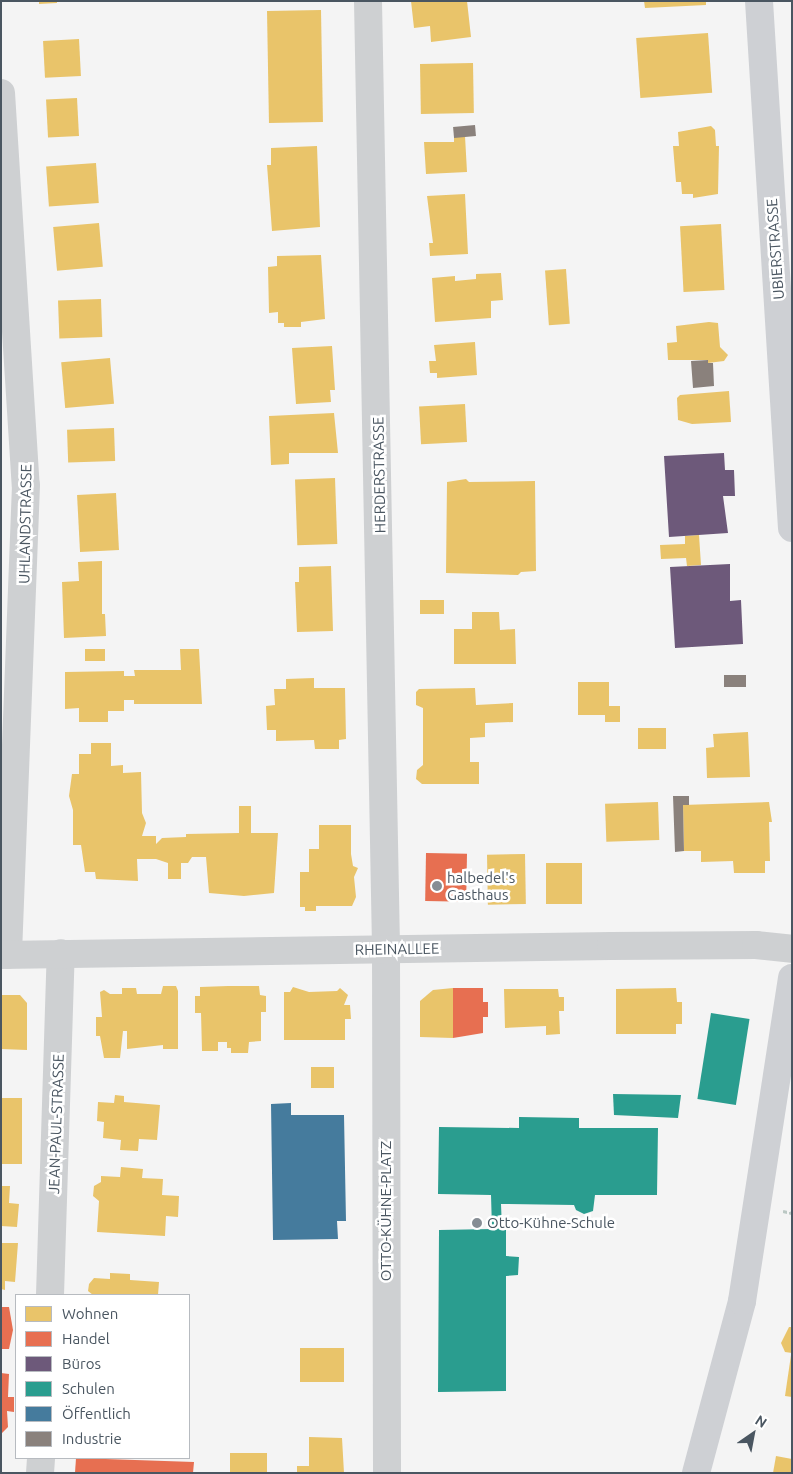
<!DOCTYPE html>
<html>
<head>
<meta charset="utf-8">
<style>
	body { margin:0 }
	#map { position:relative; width:793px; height:1474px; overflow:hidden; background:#f4f4f4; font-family:Ubuntu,sans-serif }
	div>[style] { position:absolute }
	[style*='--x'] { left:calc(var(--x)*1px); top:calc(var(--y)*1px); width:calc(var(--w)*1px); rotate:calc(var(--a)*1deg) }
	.homes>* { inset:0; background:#e9c46a; transform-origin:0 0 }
	.shops>* { inset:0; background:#e76f51; transform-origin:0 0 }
	.offices>* { inset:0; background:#6d597a }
	.schools>* { inset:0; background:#2a9d8f; transform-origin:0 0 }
	.public>* { inset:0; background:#457b9d }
	.industry>* { inset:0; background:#8a817c; transform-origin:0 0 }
	.path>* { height:3px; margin-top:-1.5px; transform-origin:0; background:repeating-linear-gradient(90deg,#bbc8c4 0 4px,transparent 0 6.5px) }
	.minor>* { height:28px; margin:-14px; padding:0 14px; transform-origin:14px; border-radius:14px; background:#ced0d2 }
	.tertiary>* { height:28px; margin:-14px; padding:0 14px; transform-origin:14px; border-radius:14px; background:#ced0d2 }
	.secondary>* { height:28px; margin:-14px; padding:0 14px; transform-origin:14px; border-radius:14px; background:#ced0d4 }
	.dots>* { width:14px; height:14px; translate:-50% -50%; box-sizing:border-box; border:2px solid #fff; border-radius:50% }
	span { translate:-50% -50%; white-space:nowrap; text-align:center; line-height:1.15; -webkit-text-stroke:5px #fff; paint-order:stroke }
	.street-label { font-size:15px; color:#4a5661 }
	.poi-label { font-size:15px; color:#4a5661 }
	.left { translate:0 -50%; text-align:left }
	.frame { position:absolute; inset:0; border:2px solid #4a5661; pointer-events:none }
	.legend { position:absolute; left:15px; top:1294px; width:175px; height:165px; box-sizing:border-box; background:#fff; border:1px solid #b7bbc0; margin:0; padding:6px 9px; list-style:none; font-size:15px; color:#4a5661 }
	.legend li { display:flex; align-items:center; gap:10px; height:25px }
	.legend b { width:25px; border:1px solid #b7bbc0 }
	.north { position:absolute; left:728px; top:1409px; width:50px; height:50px; -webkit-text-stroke:4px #fff; paint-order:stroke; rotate:33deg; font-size:14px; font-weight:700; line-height:20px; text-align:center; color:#4a5661 }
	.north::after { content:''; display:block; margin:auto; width:18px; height:22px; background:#4a5661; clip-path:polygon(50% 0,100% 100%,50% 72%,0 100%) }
</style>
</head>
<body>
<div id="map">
	<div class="homes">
		<i style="clip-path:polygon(39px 1px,57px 1px,57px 3px,39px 4px)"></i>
		<i style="clip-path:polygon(411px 1px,467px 1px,471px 37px,431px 42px,430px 26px,414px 28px)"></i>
		<i style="clip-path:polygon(644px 1px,706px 1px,706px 5px,645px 8px)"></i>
		<i style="left:321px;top:10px;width:112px;height:54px;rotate:89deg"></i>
		<i style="left:708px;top:33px;width:60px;height:72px;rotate:86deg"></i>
		<i style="left:79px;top:39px;width:37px;height:36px;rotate:87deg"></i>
		<i style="left:473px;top:63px;width:50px;height:53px;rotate:89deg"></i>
		<i style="left:77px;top:98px;width:38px;height:31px;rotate:87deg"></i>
		<i style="clip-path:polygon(711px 126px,715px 130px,716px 146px,719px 146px,718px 194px,693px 198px,693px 194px,682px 194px,681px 182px,676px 182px,673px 146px,679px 146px,678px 132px)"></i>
		<i style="clip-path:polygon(465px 136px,467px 172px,426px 174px,424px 142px,454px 142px,454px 137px)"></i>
		<i style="clip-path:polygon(317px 146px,320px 227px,272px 231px,267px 165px,271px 165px,271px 148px)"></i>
		<i style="left:96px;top:163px;width:40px;height:50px;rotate:86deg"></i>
		<i style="clip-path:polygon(465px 194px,468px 254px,430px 256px,429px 243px,433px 243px,427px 196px)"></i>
		<i style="left:99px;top:223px;width:44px;height:46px;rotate:85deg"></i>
		<i style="left:721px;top:224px;width:66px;height:41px;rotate:87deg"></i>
		<i style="clip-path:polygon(321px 255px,325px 319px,301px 322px,301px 327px,284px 327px,284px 323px,278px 323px,278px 312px,269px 313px,268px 267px,277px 266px,277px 256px)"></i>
		<i style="left:566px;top:269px;width:55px;height:21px;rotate:86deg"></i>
		<i style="clip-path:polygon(501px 273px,503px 300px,491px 301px,491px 318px,435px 322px,432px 278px,455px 276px,455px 281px,476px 279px,476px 274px)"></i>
		<i style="left:101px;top:299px;width:38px;height:43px;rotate:88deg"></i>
		<i style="clip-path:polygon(709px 322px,718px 323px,720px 347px,728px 355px,724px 361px,708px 363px,708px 360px,668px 360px,667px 343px,677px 342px,676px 326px)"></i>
		<i style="clip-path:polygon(475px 342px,477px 375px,437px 378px,437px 373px,430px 373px,429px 361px,436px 361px,434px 345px)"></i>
		<i style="clip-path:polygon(332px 346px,335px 390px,330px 390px,331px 402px,296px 404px,292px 348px)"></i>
		<i style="left:110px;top:358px;width:46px;height:49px;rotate:85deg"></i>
		<i style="clip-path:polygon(729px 391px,731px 422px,692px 424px,678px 420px,677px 398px,680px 395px)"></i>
		<i style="left:465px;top:404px;width:38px;height:46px;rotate:87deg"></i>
		<i style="clip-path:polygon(334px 413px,338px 453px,289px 453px,289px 464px,271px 465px,269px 416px)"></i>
		<i style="left:114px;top:428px;width:33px;height:47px;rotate:88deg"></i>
		<i style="left:335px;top:478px;width:66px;height:40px;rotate:88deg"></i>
		<i style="clip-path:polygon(466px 479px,469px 482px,535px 481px,536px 571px,521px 572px,518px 575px,446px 573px,447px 482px)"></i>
		<i style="left:116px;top:493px;width:57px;height:39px;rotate:87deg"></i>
		<i style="clip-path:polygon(699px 535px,701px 565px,687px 566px,686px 558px,661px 559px,660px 545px,685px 544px,685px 536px)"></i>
		<i style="clip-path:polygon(102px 561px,102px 614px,105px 614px,106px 636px,64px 638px,62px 582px,79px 581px,78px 562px)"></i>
		<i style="clip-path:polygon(331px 566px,333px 631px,297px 632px,295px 582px,299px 582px,299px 567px)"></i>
		<i style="left:420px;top:600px;width:24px;height:14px"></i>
		<i style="clip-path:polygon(472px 612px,499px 612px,500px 630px,515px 629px,516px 664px,454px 664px,454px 629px,472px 629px)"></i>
		<i style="left:85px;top:649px;width:20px;height:12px"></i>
		<i style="clip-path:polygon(180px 649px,199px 649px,202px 704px,134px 704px,134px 700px,124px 700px,124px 711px,108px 711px,108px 722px,79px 722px,79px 708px,65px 709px,65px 672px,124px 671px,124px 676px,135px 676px,134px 670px,181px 670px)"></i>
		<i style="clip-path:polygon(314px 678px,314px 688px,345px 688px,346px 739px,339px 740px,339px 749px,315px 749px,314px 740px,276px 741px,276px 730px,267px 730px,266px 706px,275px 705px,274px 689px,286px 689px,286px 679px)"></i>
		<i style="clip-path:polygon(578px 682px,609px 682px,609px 706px,620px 706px,620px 722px,605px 722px,605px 715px,578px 715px)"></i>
		<i style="clip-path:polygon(475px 688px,476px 705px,513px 703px,513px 722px,485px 723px,485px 737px,470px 738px,470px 762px,479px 762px,479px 784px,422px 784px,416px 779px,417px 770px,423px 765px,423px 708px,416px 705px,416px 692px,419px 689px)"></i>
		<i style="left:638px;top:728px;width:28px;height:21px"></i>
		<i style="clip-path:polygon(748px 732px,750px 777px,707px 778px,706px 748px,714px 747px,713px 734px)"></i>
		<i style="clip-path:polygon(91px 743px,111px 743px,111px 766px,123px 765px,123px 773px,141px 772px,142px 813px,146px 823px,142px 836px,156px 836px,156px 844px,162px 838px,186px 837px,186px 834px,239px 833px,239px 806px,251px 806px,251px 833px,278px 833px,274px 893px,244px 896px,209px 893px,206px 857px,192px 857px,188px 863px,181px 863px,181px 879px,168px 879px,168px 863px,156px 859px,137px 859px,138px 881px,96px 879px,95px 872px,85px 872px,81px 845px,73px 845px,73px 810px,69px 796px,72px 774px,79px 774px,79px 754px,91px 754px)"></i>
		<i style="left:658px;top:802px;width:38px;height:53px;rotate:88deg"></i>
		<i style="clip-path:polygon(769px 802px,772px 822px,769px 822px,770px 861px,765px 861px,765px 873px,734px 873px,733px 861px,701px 862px,701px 851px,684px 851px,683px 805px)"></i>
		<i style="clip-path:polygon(319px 825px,351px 825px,351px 854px,353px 866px,358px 868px,354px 877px,356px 897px,352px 906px,316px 906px,316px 911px,305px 911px,305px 907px,300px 907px,300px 872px,309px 872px,309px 849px,319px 849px)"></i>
		<i style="left:525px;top:854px;width:50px;height:38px;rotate:89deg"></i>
		<i style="left:546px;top:863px;width:36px;height:41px"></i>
		<i style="clip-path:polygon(163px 986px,176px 986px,178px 991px,178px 1049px,163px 1049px,163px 1045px,127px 1049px,127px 1031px,123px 1031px,120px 1058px,104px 1058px,100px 1036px,96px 1036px,96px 1017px,102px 1017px,100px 992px,104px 990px,110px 994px,122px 994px,122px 988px,136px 988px,137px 994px,161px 994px)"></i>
		<i style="clip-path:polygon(228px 986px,259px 986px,260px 995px,266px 996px,266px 1012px,261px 1012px,261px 1041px,249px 1042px,248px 1053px,231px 1053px,231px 1048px,227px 1048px,227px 1042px,218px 1042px,218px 1051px,202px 1051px,201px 1013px,195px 1013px,195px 996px,200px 996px,200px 987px)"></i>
		<i style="clip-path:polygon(293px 987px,309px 992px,337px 991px,340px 988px,348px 995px,344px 1005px,350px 1005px,351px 1019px,345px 1019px,345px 1040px,284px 1040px,284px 992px,290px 992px)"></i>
		<i style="clip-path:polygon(453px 988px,453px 1038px,420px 1037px,420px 1001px,433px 990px)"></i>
		<i style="clip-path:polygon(676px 988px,677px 1002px,682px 1002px,682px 1024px,676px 1024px,676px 1034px,616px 1034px,616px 989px)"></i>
		<i style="clip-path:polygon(504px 989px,558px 989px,559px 997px,564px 997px,564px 1011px,559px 1011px,560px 1034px,546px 1035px,546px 1026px,505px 1028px)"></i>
		<i style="clip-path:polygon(1px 995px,20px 995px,27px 1003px,27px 1050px,1px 1049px)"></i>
		<i style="left:311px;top:1067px;width:23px;height:21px"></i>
		<i style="clip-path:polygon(115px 1095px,124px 1096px,124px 1102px,160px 1105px,157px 1140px,139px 1139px,138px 1151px,120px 1150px,121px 1140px,103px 1138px,104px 1122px,97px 1121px,98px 1102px,114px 1103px)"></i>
		<i style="left:1px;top:1098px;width:21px;height:66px"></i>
		<i style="clip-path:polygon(121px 1167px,143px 1169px,142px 1178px,163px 1179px,162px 1195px,179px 1196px,178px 1217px,166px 1216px,165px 1236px,97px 1232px,99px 1201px,93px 1196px,94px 1186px,101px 1182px,101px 1176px,120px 1177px)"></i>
		<i style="clip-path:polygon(1px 1186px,10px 1186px,9px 1203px,19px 1204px,17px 1227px,1px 1226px)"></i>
		<i style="clip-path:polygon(1px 1243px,18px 1243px,15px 1282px,5px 1281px,5px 1290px,1px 1289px)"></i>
		<i style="clip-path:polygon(110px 1273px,130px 1274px,130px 1280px,159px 1282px,158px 1295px,93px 1295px,88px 1291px,89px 1284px,94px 1278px,110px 1279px)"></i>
		<i style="clip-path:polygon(789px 1327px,792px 1327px,792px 1353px,785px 1352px,781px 1343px)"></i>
		<i style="left:300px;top:1348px;width:44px;height:34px"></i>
		<i style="clip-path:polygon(791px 1355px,792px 1355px,792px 1397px,785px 1396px)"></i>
		<i style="clip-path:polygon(309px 1437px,342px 1438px,344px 1473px,297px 1473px,297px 1466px,309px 1466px)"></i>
		<i style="left:230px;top:1453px;width:37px;height:20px"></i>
		<i style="clip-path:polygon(776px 1456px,792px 1459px,792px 1473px,773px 1473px)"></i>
	</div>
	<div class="shops">
		<i style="left:426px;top:853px;width:41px;height:48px;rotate:1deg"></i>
		<i style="clip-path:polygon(453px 988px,483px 988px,483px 1002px,488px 1002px,488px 1017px,483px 1017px,483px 1033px,453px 1038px)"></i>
		<i style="clip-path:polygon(1px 1307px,9px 1307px,13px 1330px,9px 1349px,1px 1349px)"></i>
		<i style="clip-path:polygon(1px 1373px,9px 1374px,8px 1397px,14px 1397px,14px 1412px,7px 1411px,8px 1427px,1px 1434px)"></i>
		<i style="clip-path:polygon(76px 1458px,194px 1462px,193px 1473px,75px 1473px)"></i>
	</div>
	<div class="offices">
		<i style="clip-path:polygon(724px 453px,725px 470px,734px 470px,735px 496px,723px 496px,728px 533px,669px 537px,664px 456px)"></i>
		<i style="clip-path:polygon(730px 564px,730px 601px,741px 600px,743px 644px,675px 648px,670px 567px)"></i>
	</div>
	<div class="schools">
		<i style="left:711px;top:1013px;width:39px;height:87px;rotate:9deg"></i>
		<i style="clip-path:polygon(613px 1094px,681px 1095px,678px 1118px,614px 1115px)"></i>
		<i style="clip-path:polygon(519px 1117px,579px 1118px,579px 1128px,658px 1128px,657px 1195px,595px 1195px,593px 1211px,584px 1214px,576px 1210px,574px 1205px,501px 1204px,502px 1229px,506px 1229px,506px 1256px,519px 1257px,518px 1275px,506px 1276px,506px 1391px,438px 1392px,439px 1230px,492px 1229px,491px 1195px,438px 1194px,439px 1127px,519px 1128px)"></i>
	</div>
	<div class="public">
		<i style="clip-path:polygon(291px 1103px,291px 1115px,344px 1115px,346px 1221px,337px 1221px,338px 1239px,273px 1240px,271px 1104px)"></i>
	</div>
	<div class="industry">
		<i style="left:475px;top:125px;width:11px;height:22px;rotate:85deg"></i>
		<i style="clip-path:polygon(708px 360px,708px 363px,713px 363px,714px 386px,693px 388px,691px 361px)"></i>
		<i style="left:724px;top:675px;width:22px;height:12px"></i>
		<i style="clip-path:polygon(673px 796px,689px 796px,689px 805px,683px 805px,684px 851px,675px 852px)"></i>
	</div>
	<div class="path">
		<i style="--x:783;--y:1211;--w:9;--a:13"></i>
	</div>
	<div class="minor">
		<i style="--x:368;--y:1;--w:948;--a:88.91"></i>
		<i style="--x:386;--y:949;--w:524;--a:89.89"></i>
		<i style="--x:1;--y:93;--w:393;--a:86.4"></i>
		<i style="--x:26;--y:485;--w:470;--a:92.2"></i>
		<i style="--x:50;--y:1295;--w:342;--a:-88.2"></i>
		<i style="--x:40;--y:1473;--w:15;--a:-86"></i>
	</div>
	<div class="tertiary">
		<i style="--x:1;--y:955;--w:610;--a:-0.85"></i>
		<i style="--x:611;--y:946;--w:145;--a:-0.4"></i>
		<i style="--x:756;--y:945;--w:36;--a:6"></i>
	</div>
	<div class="secondary">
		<i style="--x:759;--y:1;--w:528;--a:86.42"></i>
		<i style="--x:696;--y:1473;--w:178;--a:-75"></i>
		<i style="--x:742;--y:1301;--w:327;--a:-81.2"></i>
	</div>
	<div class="dots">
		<i style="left:437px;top:886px;background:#868d94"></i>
		<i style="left:477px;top:1223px;background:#868d94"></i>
	</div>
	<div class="street-label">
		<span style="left:775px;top:249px;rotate:-94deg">UBIERSTRASSE</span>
		<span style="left:379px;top:475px;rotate:-91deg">HERDERSTRASSE</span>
		<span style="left:25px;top:524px;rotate:-89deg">UHLANDSTRASSE</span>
		<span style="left:397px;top:949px;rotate:-1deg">RHEINALLEE</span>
		<span style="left:56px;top:1124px;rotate:-88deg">JEAN-PAUL-STRASSE</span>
		<span style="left:386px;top:1211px;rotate:-90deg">OTTO-KÜHNE-PLATZ</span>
	</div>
	<div class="poi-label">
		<span class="left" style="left:447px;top:886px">halbedel's<br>Gasthaus</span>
		<span class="left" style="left:487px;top:1223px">Otto-Kühne-Schule</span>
	</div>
	<div class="frame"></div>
	<ul class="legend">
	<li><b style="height:14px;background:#e9c46a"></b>Wohnen</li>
	<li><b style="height:14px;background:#e76f51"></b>Handel</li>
	<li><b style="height:14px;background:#6d597a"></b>Büros</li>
	<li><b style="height:14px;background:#2a9d8f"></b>Schulen</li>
	<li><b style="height:14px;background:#457b9d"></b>Öffentlich</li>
	<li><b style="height:14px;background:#8a817c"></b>Industrie</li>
	</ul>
	<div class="north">N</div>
</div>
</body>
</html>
